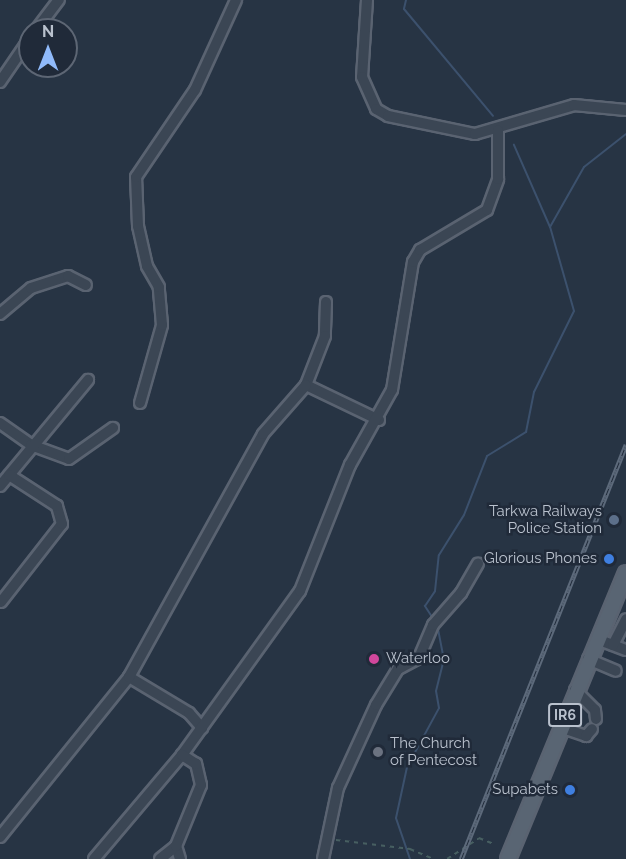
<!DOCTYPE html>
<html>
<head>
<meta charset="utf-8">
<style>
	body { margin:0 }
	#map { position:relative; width:626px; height:859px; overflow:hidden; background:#273444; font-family:Raleway,sans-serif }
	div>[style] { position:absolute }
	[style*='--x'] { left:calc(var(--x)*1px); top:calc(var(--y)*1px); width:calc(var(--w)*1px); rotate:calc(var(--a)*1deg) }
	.stream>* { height:2px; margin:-1px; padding:0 1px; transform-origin:1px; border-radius:1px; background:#3c516d }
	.path>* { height:1.5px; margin-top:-0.75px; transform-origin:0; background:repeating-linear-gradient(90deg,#475f61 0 4.5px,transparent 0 9px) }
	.roads { filter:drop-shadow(2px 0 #5a6371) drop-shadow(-2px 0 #5a6371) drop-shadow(0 2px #5a6371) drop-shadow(0 -2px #5a6371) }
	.minor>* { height:10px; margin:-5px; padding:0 5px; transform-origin:5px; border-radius:5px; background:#3b4654 }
	.major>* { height:14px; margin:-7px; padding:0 7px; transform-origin:7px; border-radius:7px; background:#596573 }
	.rail>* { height:4.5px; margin-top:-2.25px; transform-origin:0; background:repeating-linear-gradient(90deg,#202a39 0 7px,#5d6a7b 0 14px); box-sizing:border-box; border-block:2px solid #5d6a7b }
	.dots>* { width:16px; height:16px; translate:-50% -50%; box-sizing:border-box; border:3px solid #202a39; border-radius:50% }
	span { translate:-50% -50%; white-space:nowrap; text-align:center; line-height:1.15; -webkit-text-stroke:5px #202a39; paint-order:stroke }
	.shield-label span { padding:2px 4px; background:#202a39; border:2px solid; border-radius:4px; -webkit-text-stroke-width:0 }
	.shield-label { font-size:14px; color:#b9c1cd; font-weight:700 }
	.poi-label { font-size:15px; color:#b9c1cd }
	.right { translate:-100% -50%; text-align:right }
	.left { translate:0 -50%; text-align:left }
	.north { position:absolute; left:18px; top:18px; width:60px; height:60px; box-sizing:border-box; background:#202a39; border:2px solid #5d6674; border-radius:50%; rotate:0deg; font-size:16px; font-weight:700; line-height:24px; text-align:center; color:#b9c1cd }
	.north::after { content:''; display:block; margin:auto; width:21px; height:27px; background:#90bafa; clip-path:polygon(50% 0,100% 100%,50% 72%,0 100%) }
</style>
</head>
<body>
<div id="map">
	<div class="stream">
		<i style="--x:406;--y:0;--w:9;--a:103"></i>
		<i style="--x:404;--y:9;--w:139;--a:50.2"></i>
		<i style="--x:550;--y:227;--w:69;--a:-60.5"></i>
		<i style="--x:584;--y:167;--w:53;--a:-38.2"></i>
		<i style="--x:434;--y:620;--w:17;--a:-123"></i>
		<i style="--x:425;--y:606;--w:18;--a:-56"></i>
		<i style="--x:435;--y:591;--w:36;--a:-84"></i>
		<i style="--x:439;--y:555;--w:47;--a:-58"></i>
		<i style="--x:464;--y:515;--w:63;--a:-68.7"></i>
		<i style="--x:487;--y:456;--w:46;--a:-31.6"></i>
		<i style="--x:526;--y:432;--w:41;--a:-78.7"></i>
		<i style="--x:534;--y:392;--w:90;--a:-63.7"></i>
		<i style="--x:574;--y:311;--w:87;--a:-105.9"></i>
		<i style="--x:550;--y:227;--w:90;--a:-113.7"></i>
		<i style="--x:410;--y:859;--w:43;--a:-108.9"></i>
		<i style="--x:396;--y:818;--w:52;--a:-77.8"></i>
		<i style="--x:407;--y:767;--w:67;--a:-61.5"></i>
		<i style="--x:439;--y:708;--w:17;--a:-100"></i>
		<i style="--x:436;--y:691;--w:32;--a:-76"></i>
		<i style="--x:444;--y:660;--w:36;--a:-101"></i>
	</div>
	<div class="path">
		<i style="--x:336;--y:840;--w:75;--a:6.9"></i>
		<i style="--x:410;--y:849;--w:26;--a:23"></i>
		<i style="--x:447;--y:859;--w:38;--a:-33"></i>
		<i style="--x:479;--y:838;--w:16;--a:22"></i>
	</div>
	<div class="roads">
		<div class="minor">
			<i style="--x:367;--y:0;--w:77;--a:93.7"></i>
			<i style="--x:362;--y:77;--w:35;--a:66"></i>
			<i style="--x:376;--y:109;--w:14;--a:30"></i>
			<i style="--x:388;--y:116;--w:89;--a:11.7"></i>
			<i style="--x:475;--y:134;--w:103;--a:-16.3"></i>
			<i style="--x:574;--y:105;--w:52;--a:5.5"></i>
			<i style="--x:36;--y:30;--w:38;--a:-53"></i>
			<i style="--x:0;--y:82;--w:53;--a:-55.7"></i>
			<i style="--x:326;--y:302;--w:34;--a:92"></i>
			<i style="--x:325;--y:336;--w:53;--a:111.2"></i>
			<i style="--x:306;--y:385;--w:81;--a:25.6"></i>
			<i style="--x:0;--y:314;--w:40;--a:-40"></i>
			<i style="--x:31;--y:288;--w:39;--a:-18"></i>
			<i style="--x:68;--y:276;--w:20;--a:27"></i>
			<i style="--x:140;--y:403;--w:81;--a:-74.2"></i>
			<i style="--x:162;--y:325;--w:38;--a:-95"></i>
			<i style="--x:159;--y:287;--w:24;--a:-120"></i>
			<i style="--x:147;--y:266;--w:41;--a:-102.7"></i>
			<i style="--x:138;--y:226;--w:49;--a:-92.3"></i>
			<i style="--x:136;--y:177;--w:105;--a:-55.9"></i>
			<i style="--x:195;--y:90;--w:99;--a:-65.5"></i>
			<i style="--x:0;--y:423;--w:38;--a:35"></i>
			<i style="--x:31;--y:445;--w:40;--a:20.2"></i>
			<i style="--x:69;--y:459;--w:54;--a:-35.2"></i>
			<i style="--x:0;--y:486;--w:138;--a:-50.3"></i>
			<i style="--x:1;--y:602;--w:99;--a:-52"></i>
			<i style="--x:62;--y:524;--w:19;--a:-106"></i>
			<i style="--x:57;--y:506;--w:57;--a:-147.1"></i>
			<i style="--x:597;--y:639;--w:31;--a:21"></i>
			<i style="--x:613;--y:645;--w:29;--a:-63"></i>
			<i style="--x:588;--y:659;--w:30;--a:23"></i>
			<i style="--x:129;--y:677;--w:70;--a:31"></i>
			<i style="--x:189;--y:713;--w:20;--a:49"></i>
			<i style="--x:575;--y:690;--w:28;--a:45"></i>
			<i style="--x:595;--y:710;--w:9;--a:84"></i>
			<i style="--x:560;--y:727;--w:28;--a:19"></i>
			<i style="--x:586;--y:736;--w:9;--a:-49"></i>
			<i style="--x:0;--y:837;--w:206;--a:-51.1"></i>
			<i style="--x:129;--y:677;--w:277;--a:-61.1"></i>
			<i style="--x:263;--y:434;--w:65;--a:-48.7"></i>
			<i style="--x:176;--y:846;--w:14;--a:73"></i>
			<i style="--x:94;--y:859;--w:136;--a:-49.8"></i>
			<i style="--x:182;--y:755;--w:202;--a:-54.3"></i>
			<i style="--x:300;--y:591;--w:136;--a:-68.4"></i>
			<i style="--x:350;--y:465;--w:86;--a:-60.8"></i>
			<i style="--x:392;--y:390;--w:130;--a:-80.7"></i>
			<i style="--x:413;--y:262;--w:14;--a:-60"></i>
			<i style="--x:420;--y:250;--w:78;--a:-30.8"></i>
			<i style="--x:487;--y:210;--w:33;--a:-70"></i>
			<i style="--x:498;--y:179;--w:49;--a:-90"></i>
			<i style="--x:160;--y:859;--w:21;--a:-39"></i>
			<i style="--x:176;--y:846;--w:66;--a:-67.7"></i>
			<i style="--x:201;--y:785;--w:22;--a:-103"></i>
			<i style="--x:196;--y:764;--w:17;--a:-147"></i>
			<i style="--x:323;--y:859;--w:73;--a:-78.1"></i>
			<i style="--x:338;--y:788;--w:91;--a:-65.4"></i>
			<i style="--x:376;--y:705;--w:42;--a:-58.6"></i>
			<i style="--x:398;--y:669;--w:24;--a:-28"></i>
			<i style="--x:419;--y:658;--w:36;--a:-67"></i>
			<i style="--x:433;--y:625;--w:43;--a:-48.8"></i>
			<i style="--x:461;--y:593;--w:34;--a:-60"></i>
		</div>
		<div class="major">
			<i style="--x:508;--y:859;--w:309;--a:-67.6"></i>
		</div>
	</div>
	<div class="rail">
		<i style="--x:461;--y:859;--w:446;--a:-68.3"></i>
	</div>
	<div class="dots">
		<i style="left:614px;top:520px;background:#5c6f8a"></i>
		<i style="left:609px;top:559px;background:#3f7fe0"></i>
		<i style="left:374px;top:659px;background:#d1479c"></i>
		<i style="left:378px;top:752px;background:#6b7280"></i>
		<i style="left:570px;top:790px;background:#3f7fe0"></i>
	</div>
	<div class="shield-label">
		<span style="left:565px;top:715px">IR6</span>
	</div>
	<div class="poi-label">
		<span class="right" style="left:602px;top:520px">Tarkwa Railways<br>Police Station</span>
		<span class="right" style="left:597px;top:559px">Glorious Phones</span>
		<span class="left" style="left:386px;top:659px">Waterloo</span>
		<span class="left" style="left:390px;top:752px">The Church<br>of Pentecost</span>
		<span class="right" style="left:558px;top:790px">Supabets</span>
	</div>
	<div class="north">N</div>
</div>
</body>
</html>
